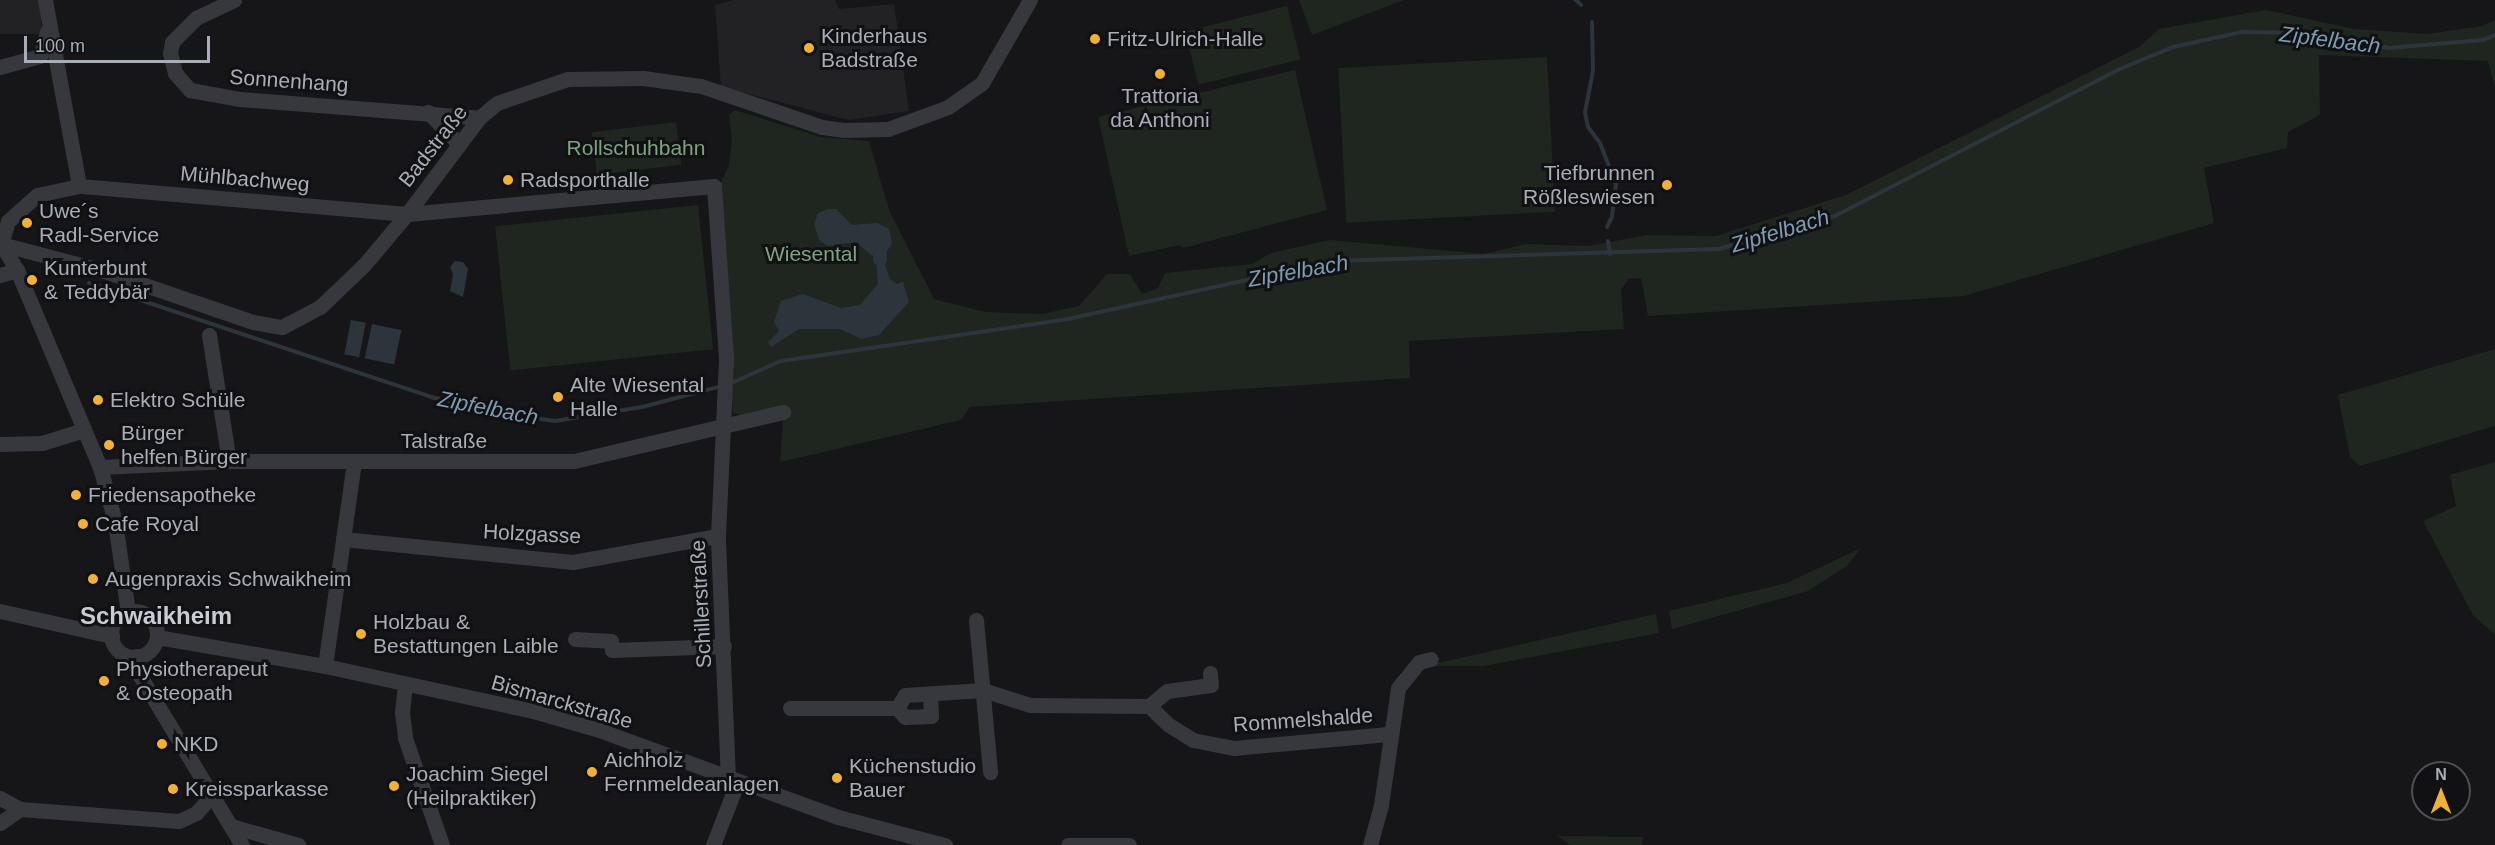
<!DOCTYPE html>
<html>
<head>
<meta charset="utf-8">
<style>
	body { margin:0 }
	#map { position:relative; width:2495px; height:845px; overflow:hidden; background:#161618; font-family:Helvetica,sans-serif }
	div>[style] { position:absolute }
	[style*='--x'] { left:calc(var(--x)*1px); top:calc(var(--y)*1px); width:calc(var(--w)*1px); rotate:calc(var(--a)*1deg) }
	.built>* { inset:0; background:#222225; transform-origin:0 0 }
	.green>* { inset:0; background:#1e261f; transform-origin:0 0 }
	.water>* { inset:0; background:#2c353c; transform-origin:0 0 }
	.stream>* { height:4px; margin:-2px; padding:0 2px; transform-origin:2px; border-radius:2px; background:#2c353c }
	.canal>* { height:14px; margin:-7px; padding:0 7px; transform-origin:7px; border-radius:7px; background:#2c353c }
	.minor>* { height:15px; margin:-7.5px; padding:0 7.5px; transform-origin:7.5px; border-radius:7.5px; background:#37383d }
	.minor>.ring { margin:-7.5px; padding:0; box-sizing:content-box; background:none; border:15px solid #37383d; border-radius:50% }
	.dots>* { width:16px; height:16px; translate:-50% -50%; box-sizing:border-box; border:3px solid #111113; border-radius:50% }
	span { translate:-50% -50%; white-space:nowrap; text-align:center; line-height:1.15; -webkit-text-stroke:6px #111113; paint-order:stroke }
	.poi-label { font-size:21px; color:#a8adb8 }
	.left { translate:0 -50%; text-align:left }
	.right { translate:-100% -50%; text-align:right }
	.street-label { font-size:21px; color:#a8adb8 }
	.park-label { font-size:21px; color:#7fa381 }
	.water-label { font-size:22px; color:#7f9bb3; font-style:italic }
	.quarter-label { font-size:24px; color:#c9ccd4; font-weight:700 }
	.north { position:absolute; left:2411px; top:761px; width:60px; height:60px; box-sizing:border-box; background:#111113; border:2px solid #4d4f55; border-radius:50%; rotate:0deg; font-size:16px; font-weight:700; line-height:24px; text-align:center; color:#a8adb8 }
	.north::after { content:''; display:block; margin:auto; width:21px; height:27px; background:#f2b134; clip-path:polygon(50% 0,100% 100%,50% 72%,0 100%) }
	.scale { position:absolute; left:24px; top:36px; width:186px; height:27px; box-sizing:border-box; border:3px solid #a8adb8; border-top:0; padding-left:8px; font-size:18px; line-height:21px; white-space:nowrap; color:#a8adb8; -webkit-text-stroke:4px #111113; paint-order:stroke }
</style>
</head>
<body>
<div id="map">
	<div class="built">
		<i style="left:41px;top:0;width:34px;height:41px;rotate:90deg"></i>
		<i style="clip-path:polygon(734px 0,835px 0,839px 9px,894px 4px,909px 111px,849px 120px,721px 87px,715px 5px)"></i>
	</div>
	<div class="green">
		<i style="clip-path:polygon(1299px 0,1404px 0,1312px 35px)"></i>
		<i style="left:1287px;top:6px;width:55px;height:105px;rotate:76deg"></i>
		<i style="clip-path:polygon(2266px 10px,2354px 29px,2427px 34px,2482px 26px,2495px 20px,2495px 88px,2488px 61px,2319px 55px,2320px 115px,2288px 132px,2287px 148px,2204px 168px,2214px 223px,1964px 296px,1648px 316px,1641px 278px,1629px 279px,1621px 289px,1624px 329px,1409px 341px,1410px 378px,970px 407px,961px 420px,780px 462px,784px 408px,746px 416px,733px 413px,717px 190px,729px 165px,732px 140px,729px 115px,735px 110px,820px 137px,869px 141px,889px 210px,934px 299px,986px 312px,1042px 314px,1079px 306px,1107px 274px,1130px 274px,1142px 294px,1158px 288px,1165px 273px,1252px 264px,1271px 253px,1330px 240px,1484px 254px,1526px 244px,1588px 246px,1647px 235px,1716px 236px,1846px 195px,2139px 47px,2159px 29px)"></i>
		<i style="left:1547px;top:57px;width:155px;height:209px;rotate:87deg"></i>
		<i style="clip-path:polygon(1295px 70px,1327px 210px,1183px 248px,1179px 245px,1129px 256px,1098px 117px)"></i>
		<i style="left:676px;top:122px;width:43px;height:85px;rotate:83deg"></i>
		<i style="left:698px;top:205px;width:145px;height:204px;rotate:84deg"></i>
		<i style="clip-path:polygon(2495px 349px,2495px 426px,2360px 466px,2350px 457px,2338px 395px)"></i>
		<i style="clip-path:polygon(2495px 462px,2495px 635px,2473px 615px,2423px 521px,2456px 506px,2450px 475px)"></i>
		<i style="clip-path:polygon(1861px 548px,1847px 566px,1808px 591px,1672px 629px,1669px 611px,1787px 583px)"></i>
		<i style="clip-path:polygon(1656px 614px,1659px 633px,1484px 666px,1424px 666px)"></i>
		<i style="clip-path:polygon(1557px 836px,1643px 837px,1642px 845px,1571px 845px)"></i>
	</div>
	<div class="water">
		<i style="clip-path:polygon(828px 209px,836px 209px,852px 225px,877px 223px,889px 229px,892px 243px,885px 255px,871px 255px,856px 242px,828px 246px,819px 240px,814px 224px,818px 213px)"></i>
		<i style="clip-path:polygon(876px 259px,883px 259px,890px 279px,897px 284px,903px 282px,909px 302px,879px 335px,862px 339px,840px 329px,799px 329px,771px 347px,768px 342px,779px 331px,774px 322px,781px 301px,803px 294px,841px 308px,860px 305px,878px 284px)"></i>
		<i style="clip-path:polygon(455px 261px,463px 262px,468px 269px,463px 297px,450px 291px,453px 274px,450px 267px)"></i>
		<i style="left:351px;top:320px;width:15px;height:35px;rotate:11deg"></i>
		<i style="left:372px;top:324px;width:30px;height:35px;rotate:12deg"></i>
	</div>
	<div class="stream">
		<i style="--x:1576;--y:0;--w:7;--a:45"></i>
		<i style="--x:1592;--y:22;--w:49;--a:88.8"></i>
		<i style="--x:1593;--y:71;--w:42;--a:101"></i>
		<i style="--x:1585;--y:112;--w:15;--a:79"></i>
		<i style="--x:1588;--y:127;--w:20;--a:53"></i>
		<i style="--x:1600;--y:143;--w:44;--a:68.7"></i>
		<i style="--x:1616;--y:184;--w:33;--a:97"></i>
		<i style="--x:1612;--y:217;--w:11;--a:117"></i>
		<i style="--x:1608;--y:241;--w:13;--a:81"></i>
		<i style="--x:89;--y:283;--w:360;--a:18.4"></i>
		<i style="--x:431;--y:397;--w:62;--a:14"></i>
		<i style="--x:491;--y:412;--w:65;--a:8"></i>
		<i style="--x:555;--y:421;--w:88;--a:-9.1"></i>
		<i style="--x:642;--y:407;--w:83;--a:-14.7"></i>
		<i style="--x:729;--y:384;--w:57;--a:-23.9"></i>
		<i style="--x:781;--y:361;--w:290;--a:-8.3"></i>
		<i style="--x:1068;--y:319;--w:272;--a:-12.3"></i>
		<i style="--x:1334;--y:261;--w:385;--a:-1.8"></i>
		<i style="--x:1719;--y:249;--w:121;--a:-15.9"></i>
		<i style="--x:1835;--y:216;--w:321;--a:-27.3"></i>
		<i style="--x:2120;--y:69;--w:57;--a:-22.5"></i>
		<i style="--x:2173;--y:47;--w:71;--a:-12.3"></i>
		<i style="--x:2242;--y:32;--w:68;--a:0.8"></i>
		<i style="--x:2310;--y:33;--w:80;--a:10.8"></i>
		<i style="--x:2389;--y:48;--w:94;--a:-4.9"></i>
		<i style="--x:2483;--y:40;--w:13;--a:-23"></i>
	</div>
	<div class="canal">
		<i style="--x:880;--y:259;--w:4;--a:-90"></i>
	</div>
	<div class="minor">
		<i style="--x:45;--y:0;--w:189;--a:79.6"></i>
		<i style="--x:234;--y:0;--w:42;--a:154.7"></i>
		<i style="--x:196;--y:18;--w:34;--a:135"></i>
		<i style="--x:172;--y:42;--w:11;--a:100"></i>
		<i style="--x:170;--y:53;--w:21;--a:76"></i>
		<i style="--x:175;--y:73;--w:23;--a:49"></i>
		<i style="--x:190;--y:90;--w:51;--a:10.2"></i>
		<i style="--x:240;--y:99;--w:240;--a:4.5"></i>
		<i style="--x:0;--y:67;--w:41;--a:-15.4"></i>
		<i style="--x:40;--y:56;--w:26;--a:-74"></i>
		<i style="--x:428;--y:112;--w:45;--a:45.9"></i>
		<i style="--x:0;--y:242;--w:33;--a:59"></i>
		<i style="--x:17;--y:270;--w:214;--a:67.2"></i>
		<i style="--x:100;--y:467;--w:57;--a:74.7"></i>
		<i style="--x:115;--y:522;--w:91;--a:81.8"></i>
		<i style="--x:0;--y:275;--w:18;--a:-16"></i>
		<i style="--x:209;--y:335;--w:128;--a:81"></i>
		<i style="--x:0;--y:444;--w:42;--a:-1.4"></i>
		<i style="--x:42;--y:443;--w:44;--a:-17.2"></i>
		<i style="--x:100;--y:467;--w:129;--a:-2.7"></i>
		<i style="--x:229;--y:461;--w:345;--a:0"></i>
		<i style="--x:574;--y:461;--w:215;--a:-13.2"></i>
		<i style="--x:343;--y:539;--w:231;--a:5.7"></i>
		<i style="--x:573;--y:562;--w:147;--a:-10.2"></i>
		<i style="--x:0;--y:611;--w:115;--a:12.6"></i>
		<i class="ring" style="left:111px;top:611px;width:31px;height:31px"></i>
		<i style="--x:976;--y:620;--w:153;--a:84.7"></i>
		<i style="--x:157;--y:637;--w:170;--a:9.8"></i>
		<i style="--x:325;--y:666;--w:213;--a:12.2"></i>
		<i style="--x:533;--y:711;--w:69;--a:16.1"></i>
		<i style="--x:599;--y:730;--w:254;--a:20"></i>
		<i style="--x:838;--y:817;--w:111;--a:14.7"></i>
		<i style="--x:575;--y:639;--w:36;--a:3"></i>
		<i style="--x:611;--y:641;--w:9;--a:84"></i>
		<i style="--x:612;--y:650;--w:112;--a:-2"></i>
		<i style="--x:137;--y:656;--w:20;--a:81"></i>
		<i style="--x:140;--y:676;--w:197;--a:58.9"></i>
		<i style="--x:325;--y:666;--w:205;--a:-81.9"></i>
		<i style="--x:405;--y:684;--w:28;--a:96"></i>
		<i style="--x:402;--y:712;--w:26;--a:83"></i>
		<i style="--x:405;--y:738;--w:113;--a:70.9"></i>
		<i style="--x:930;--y:695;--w:21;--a:87"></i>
		<i style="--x:931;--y:716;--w:26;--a:178"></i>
		<i style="--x:905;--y:717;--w:12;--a:-132"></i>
		<i style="--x:897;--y:708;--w:15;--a:-58"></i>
		<i style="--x:905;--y:695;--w:78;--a:-3.7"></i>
		<i style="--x:983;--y:690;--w:49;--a:17.7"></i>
		<i style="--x:1030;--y:705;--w:119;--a:0.5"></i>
		<i style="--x:1149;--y:706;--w:28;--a:44"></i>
		<i style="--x:1169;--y:725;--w:28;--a:32"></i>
		<i style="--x:1193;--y:740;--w:42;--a:11"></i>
		<i style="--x:1234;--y:748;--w:155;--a:-5.2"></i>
		<i style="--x:1149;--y:706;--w:23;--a:-40"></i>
		<i style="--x:1167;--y:691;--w:44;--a:-7.8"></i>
		<i style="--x:1211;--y:685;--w:12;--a:-95"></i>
		<i style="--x:790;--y:708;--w:107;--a:0"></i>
		<i style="--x:728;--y:779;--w:243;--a:-92.4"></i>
		<i style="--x:718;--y:536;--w:178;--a:-87.4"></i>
		<i style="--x:726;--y:358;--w:172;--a:-94"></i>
		<i style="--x:714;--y:186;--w:308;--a:174.8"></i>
		<i style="--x:407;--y:214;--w:329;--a:-175.1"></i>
		<i style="--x:79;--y:186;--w:43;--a:167.9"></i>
		<i style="--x:37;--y:195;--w:39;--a:138"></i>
		<i style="--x:8;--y:221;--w:24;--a:107"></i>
		<i style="--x:1;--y:244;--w:106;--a:14.7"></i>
		<i style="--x:104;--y:271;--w:157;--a:18.9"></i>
		<i style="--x:253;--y:322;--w:29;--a:10"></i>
		<i style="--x:282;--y:327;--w:43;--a:-27.8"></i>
		<i style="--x:320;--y:307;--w:61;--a:-43.7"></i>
		<i style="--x:364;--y:265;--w:67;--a:-49.9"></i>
		<i style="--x:407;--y:214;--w:120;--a:-53.1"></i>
		<i style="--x:479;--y:118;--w:23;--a:-40"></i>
		<i style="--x:497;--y:103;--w:75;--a:-18.7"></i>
		<i style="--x:568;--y:79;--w:75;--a:-0.8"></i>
		<i style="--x:643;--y:78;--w:59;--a:7.9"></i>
		<i style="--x:701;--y:86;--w:128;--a:18.7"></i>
		<i style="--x:822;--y:127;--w:21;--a:8"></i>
		<i style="--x:843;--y:130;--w:45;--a:-1.3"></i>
		<i style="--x:888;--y:129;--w:64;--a:-20.1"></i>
		<i style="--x:948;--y:107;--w:42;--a:-35.2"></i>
		<i style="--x:982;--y:83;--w:96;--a:-60"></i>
		<i style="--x:0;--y:798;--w:23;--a:29"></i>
		<i style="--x:20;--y:809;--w:159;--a:4.3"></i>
		<i style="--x:179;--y:821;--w:19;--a:-25"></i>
		<i style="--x:196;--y:813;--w:24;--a:-48"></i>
		<i style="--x:0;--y:823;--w:24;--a:-35"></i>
		<i style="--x:231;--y:826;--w:70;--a:15.8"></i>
		<i style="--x:713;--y:845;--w:66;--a:-68.8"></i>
		<i style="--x:1068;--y:845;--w:61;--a:0"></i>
		<i style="--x:1370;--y:845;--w:41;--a:-74.6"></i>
		<i style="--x:1381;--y:805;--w:118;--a:-81.7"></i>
		<i style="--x:1398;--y:688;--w:33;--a:-51"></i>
		<i style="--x:1419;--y:662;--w:12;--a:-14"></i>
	</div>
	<div class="dots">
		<i style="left:1095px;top:39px;background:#f2b134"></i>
		<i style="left:809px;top:48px;background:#f2b134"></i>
		<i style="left:1160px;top:74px;background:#f2b134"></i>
		<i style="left:508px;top:180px;background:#f2b134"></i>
		<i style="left:1667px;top:185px;background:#f2b134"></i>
		<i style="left:27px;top:223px;background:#f2b134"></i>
		<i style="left:32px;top:280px;background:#f2b134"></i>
		<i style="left:558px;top:397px;background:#f2b134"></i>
		<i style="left:98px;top:400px;background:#f2b134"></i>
		<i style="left:109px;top:445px;background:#f2b134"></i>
		<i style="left:76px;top:495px;background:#f2b134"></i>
		<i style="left:83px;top:524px;background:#f2b134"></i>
		<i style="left:93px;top:579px;background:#f2b134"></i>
		<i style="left:361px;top:634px;background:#f2b134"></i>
		<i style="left:104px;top:681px;background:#f2b134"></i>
		<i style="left:162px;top:744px;background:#f2b134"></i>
		<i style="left:592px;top:772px;background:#f2b134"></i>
		<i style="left:837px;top:778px;background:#f2b134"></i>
		<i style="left:394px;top:786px;background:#f2b134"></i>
		<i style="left:173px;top:789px;background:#f2b134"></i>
	</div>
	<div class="poi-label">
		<span class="left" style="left:821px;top:48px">Kinderhaus<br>Badstraße</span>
		<span class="left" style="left:1107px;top:39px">Fritz-Ulrich-Halle</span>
		<span style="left:1160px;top:108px">Trattoria<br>da Anthoni</span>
		<span class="right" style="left:1655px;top:185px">Tiefbrunnen<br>Rößleswiesen</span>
		<span class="left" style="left:520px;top:180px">Radsporthalle</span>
		<span class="left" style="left:39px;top:223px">Uwe´s<br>Radl-Service</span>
		<span class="left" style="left:44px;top:280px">Kunterbunt<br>&amp; Teddybär</span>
		<span class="left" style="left:570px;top:397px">Alte Wiesental<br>Halle</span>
		<span class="left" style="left:110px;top:400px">Elektro Schüle</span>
		<span class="left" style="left:121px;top:445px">Bürger<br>helfen Bürger</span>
		<span class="left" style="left:88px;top:495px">Friedensapotheke</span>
		<span class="left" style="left:95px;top:524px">Cafe Royal</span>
		<span class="left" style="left:105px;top:579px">Augenpraxis Schwaikheim</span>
		<span class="left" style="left:373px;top:634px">Holzbau &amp;<br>Bestattungen Laible</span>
		<span class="left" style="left:116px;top:681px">Physiotherapeut<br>&amp; Osteopath</span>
		<span class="left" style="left:174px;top:744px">NKD</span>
		<span class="left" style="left:604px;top:772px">Aichholz<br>Fernmeldeanlagen</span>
		<span class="left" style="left:849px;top:778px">Küchenstudio<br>Bauer</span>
		<span class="left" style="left:406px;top:786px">Joachim Siegel<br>(Heilpraktiker)</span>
		<span class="left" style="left:185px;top:789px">Kreissparkasse</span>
	</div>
	<div class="street-label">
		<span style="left:289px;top:81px;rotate:4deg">Sonnenhang</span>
		<span style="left:433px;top:146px;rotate:-52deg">Badstraße</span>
		<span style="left:245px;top:179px;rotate:5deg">Mühlbachweg</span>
		<span style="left:444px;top:441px">Talstraße</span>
		<span style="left:532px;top:534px;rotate:3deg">Holzgasse</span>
		<span style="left:701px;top:604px;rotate:-93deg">Schillerstraße</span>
		<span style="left:562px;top:702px;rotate:16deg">Bismarckstraße</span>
		<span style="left:1303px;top:720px;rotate:-4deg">Rommelshalde</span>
	</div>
	<div class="park-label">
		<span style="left:636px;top:148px">Rollschuhbahn</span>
		<span style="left:811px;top:254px">Wiesental</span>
	</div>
	<div class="water-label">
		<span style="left:2330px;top:40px;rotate:7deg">Zipfelbach</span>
		<span style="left:1780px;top:231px;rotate:-17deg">Zipfelbach</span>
		<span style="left:1298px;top:271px;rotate:-10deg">Zipfelbach</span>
		<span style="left:488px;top:408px;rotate:11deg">Zipfelbach</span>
	</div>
	<div class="quarter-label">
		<span style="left:156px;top:616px">Schwaikheim</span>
	</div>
	<div class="north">N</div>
	<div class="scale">100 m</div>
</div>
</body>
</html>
